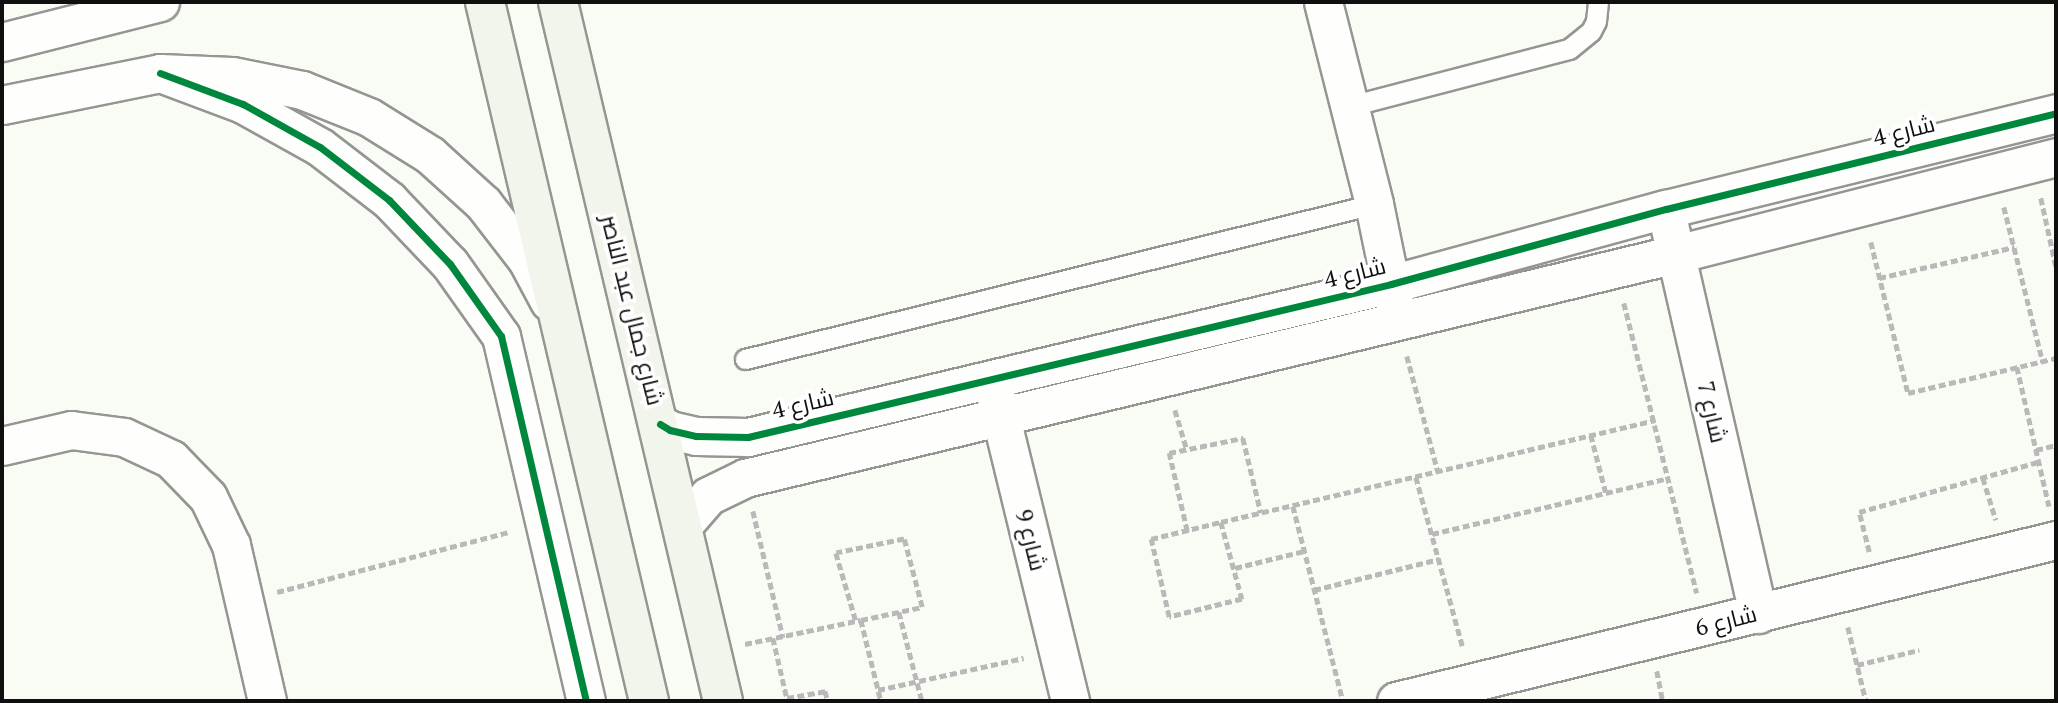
<!DOCTYPE html>
<html>
<head>
<meta charset="utf-8">
<style>
	body { margin:0 }
	#map { position:relative; width:2058px; height:703px; overflow:hidden; background:#f9fcf4; font-family:"PT Serif",Cairo,serif }
	div>[style] { position:absolute }
	[style*='--x'] { left:calc(var(--x)*1px); top:calc(var(--y)*1px); width:calc(var(--w)*1px); rotate:calc(var(--a)*1deg) }
	.path>* { height:4.5px; margin-top:-2.25px; transform-origin:0; background:repeating-linear-gradient(90deg,#b8b9b8 0 7px,transparent 0 10.5px) }
	.roads { filter:drop-shadow(2px 0 #949692) drop-shadow(-2px 0 #949692) drop-shadow(0 2px #949692) drop-shadow(0 -2px #949692) }
	.service>* { height:19px; margin:-9.5px; padding:0 9.5px; transform-origin:9.5px; border-radius:9.5px; background:#fefffd }
	.minor>* { height:37px; margin:-18.5px; padding:0 18.5px; transform-origin:18.5px; border-radius:18.5px; background:#fefffd }
	.secondary>* { height:38px; margin:-19px; padding:0 19px; transform-origin:19px; border-radius:19px; background:#f1f5eb }
	.cycleway>* { height:7px; margin:-3.5px; padding:0 3.5px; transform-origin:3.5px; border-radius:3.5px; background:#00873e }
	span { translate:-50% -50%; white-space:nowrap; text-align:center; line-height:1.15; -webkit-text-stroke:7px #fff; paint-order:stroke }
	.street-label { font-size:23px; color:#0f0f0f }
	.frame { position:absolute; inset:0; border:4px solid #0f0f0f; pointer-events:none }
</style>
</head>
<body>
<div id="map">
	<div class="path">
		<i style="--x:2041;--y:198;--w:70;--a:77.6"></i>
		<i style="--x:2004;--y:207;--w:160;--a:75.9"></i>
		<i style="--x:1871;--y:242;--w:155;--a:76.2"></i>
		<i style="--x:1908;--y:393;--w:152;--a:-13.3"></i>
		<i style="--x:1879;--y:278;--w:139;--a:-12.9"></i>
		<i style="--x:1624;--y:303;--w:299;--a:75.9"></i>
		<i style="--x:1407;--y:356;--w:120;--a:75"></i>
		<i style="--x:2017;--y:367;--w:143;--a:77"></i>
		<i style="--x:1175;--y:410;--w:42;--a:73.3"></i>
		<i style="--x:1591;--y:435;--w:60;--a:75.5"></i>
		<i style="--x:2036;--y:450;--w:21;--a:-14"></i>
		<i style="--x:1416;--y:477;--w:177;--a:74.6"></i>
		<i style="--x:1983;--y:478;--w:44;--a:72.8"></i>
		<i style="--x:1293;--y:506;--w:201;--a:75.6"></i>
		<i style="--x:753;--y:511;--w:130;--a:76.6"></i>
		<i style="--x:1221;--y:522;--w:80;--a:74.7"></i>
		<i style="--x:1242;--y:599;--w:75;--a:166.1"></i>
		<i style="--x:1169;--y:617;--w:80;--a:-103"></i>
		<i style="--x:1151;--y:539;--w:72;--a:-13.7"></i>
		<i style="--x:1221;--y:522;--w:446;--a:-13.2"></i>
		<i style="--x:1187;--y:531;--w:80;--a:-103"></i>
		<i style="--x:1169;--y:453;--w:76;--a:-11.5"></i>
		<i style="--x:1243;--y:438;--w:77;--a:76.5"></i>
		<i style="--x:1432;--y:534;--w:244;--a:-13.3"></i>
		<i style="--x:1869;--y:552;--w:41;--a:-104"></i>
		<i style="--x:1859;--y:512;--w:186;--a:-15.6"></i>
		<i style="--x:1235;--y:568;--w:71;--a:-13.8"></i>
		<i style="--x:1314;--y:590;--w:129;--a:-13.9"></i>
		<i style="--x:277;--y:592;--w:240;--a:-14.5"></i>
		<i style="--x:899;--y:612;--w:92;--a:75.5"></i>
		<i style="--x:861;--y:620;--w:83;--a:76.1"></i>
		<i style="--x:1848;--y:627;--w:76;--a:76.3"></i>
		<i style="--x:773;--y:638;--w:62;--a:76.9"></i>
		<i style="--x:787;--y:698;--w:39;--a:-10"></i>
		<i style="--x:825;--y:691;--w:10;--a:73"></i>
		<i style="--x:745;--y:644;--w:118;--a:-11.7"></i>
		<i style="--x:861;--y:620;--w:62;--a:-12"></i>
		<i style="--x:922;--y:607;--w:70;--a:-104.8"></i>
		<i style="--x:904;--y:539;--w:69;--a:168.4"></i>
		<i style="--x:836;--y:553;--w:71;--a:73.6"></i>
		<i style="--x:1857;--y:665;--w:64;--a:-13.6"></i>
		<i style="--x:1657;--y:671;--w:31;--a:79"></i>
		<i style="--x:878;--y:690;--w:149;--a:-12.4"></i>
	</div>
	<div class="roads">
		<div class="service">
			<i style="--x:1350;--y:106;--w:226;--a:-14.6"></i>
			<i style="--x:1569;--y:49;--w:28;--a:-39"></i>
			<i style="--x:1591;--y:31;--w:11;--a:-63"></i>
			<i style="--x:1596;--y:21;--w:19;--a:-84"></i>
			<i style="--x:745;--y:359;--w:648;--a:-13.84"></i>
		</div>
		<div class="minor">
			<i style="--x:1323;--y:2;--w:208;--a:75.8"></i>
			<i style="--x:1374;--y:204;--w:104;--a:78.4"></i>
			<i style="--x:2;--y:42;--w:163;--a:-14.2"></i>
			<i style="--x:160;--y:73;--w:89;--a:20.5"></i>
			<i style="--x:243;--y:104;--w:88;--a:29.2"></i>
			<i style="--x:320;--y:147;--w:87;--a:37.5"></i>
			<i style="--x:389;--y:200;--w:88;--a:46.4"></i>
			<i style="--x:450;--y:264;--w:88;--a:54.7"></i>
			<i style="--x:501;--y:336;--w:375;--a:76.9"></i>
			<i style="--x:2;--y:105;--w:161;--a:-11.4"></i>
			<i style="--x:160;--y:73;--w:72;--a:2.4"></i>
			<i style="--x:232;--y:76;--w:71;--a:11.3"></i>
			<i style="--x:302;--y:90;--w:72;--a:21.9"></i>
			<i style="--x:369;--y:117;--w:72;--a:31.9"></i>
			<i style="--x:430;--y:155;--w:72;--a:42.2"></i>
			<i style="--x:483;--y:203;--w:72;--a:52.3"></i>
			<i style="--x:527;--y:260;--w:47;--a:61.8"></i>
			<i style="--x:1670;--y:229;--w:395;--a:77.1"></i>
			<i style="--x:995;--y:393;--w:317;--a:76.3"></i>
			<i style="--x:660;--y:424;--w:12;--a:31"></i>
			<i style="--x:670;--y:430;--w:27;--a:13"></i>
			<i style="--x:696;--y:436;--w:52;--a:1.1"></i>
			<i style="--x:748;--y:437;--w:661;--a:-13.38"></i>
			<i style="--x:1391;--y:284;--w:285;--a:-15.3"></i>
			<i style="--x:1666;--y:209;--w:402;--a:-13.8"></i>
			<i style="--x:2;--y:446;--w:71;--a:-13.1"></i>
			<i style="--x:71;--y:430;--w:53;--a:7.5"></i>
			<i style="--x:124;--y:437;--w:52;--a:25.1"></i>
			<i style="--x:171;--y:459;--w:53;--a:45.8"></i>
			<i style="--x:208;--y:497;--w:53;--a:64.4"></i>
			<i style="--x:231;--y:545;--w:160;--a:77"></i>
			<i style="--x:683;--y:525;--w:38;--a:-49"></i>
			<i style="--x:708;--y:496;--w:41;--a:-25.9"></i>
			<i style="--x:745;--y:478;--w:958;--a:-13.53"></i>
			<i style="--x:1676;--y:254;--w:392;--a:-14.3"></i>
			<i style="--x:1396;--y:701;--w:679;--a:-13.71"></i>
		</div>
		<div class="secondary">
			<i style="--x:485;--y:2;--w:718;--a:76.8"></i>
			<i style="--x:558;--y:2;--w:718;--a:76.72"></i>
		</div>
	</div>
	<div class="cycleway">
		<i style="--x:160;--y:73;--w:89;--a:20.5"></i>
		<i style="--x:243;--y:104;--w:88;--a:29.2"></i>
		<i style="--x:320;--y:147;--w:87;--a:37.5"></i>
		<i style="--x:389;--y:200;--w:88;--a:46.4"></i>
		<i style="--x:450;--y:264;--w:88;--a:54.7"></i>
		<i style="--x:501;--y:336;--w:375;--a:76.9"></i>
		<i style="--x:660;--y:424;--w:12;--a:31"></i>
		<i style="--x:670;--y:430;--w:27;--a:13"></i>
		<i style="--x:696;--y:436;--w:52;--a:1.1"></i>
		<i style="--x:748;--y:437;--w:661;--a:-13.38"></i>
		<i style="--x:1391;--y:284;--w:285;--a:-15.3"></i>
		<i style="--x:1666;--y:209;--w:402;--a:-13.8"></i>
	</div>
	<div class="street-label">
		<span style="left:1904px;top:131px;rotate:-14deg">شارع 4</span>
		<span style="left:1355px;top:273px;rotate:-14deg">شارع 4</span>
		<span style="left:632px;top:310px;rotate:76deg">شارع جمال عبد الناصر</span>
		<span style="left:803px;top:404px;rotate:-13deg">شارع 4</span>
		<span style="left:1712px;top:412px;rotate:77deg">شارع 7</span>
		<span style="left:1031px;top:540px;rotate:76deg">شارع 9</span>
		<span style="left:1726px;top:621px;rotate:-14deg">شارع 6</span>
	</div>
	<div class="frame"></div>
</div>
</body>
</html>
